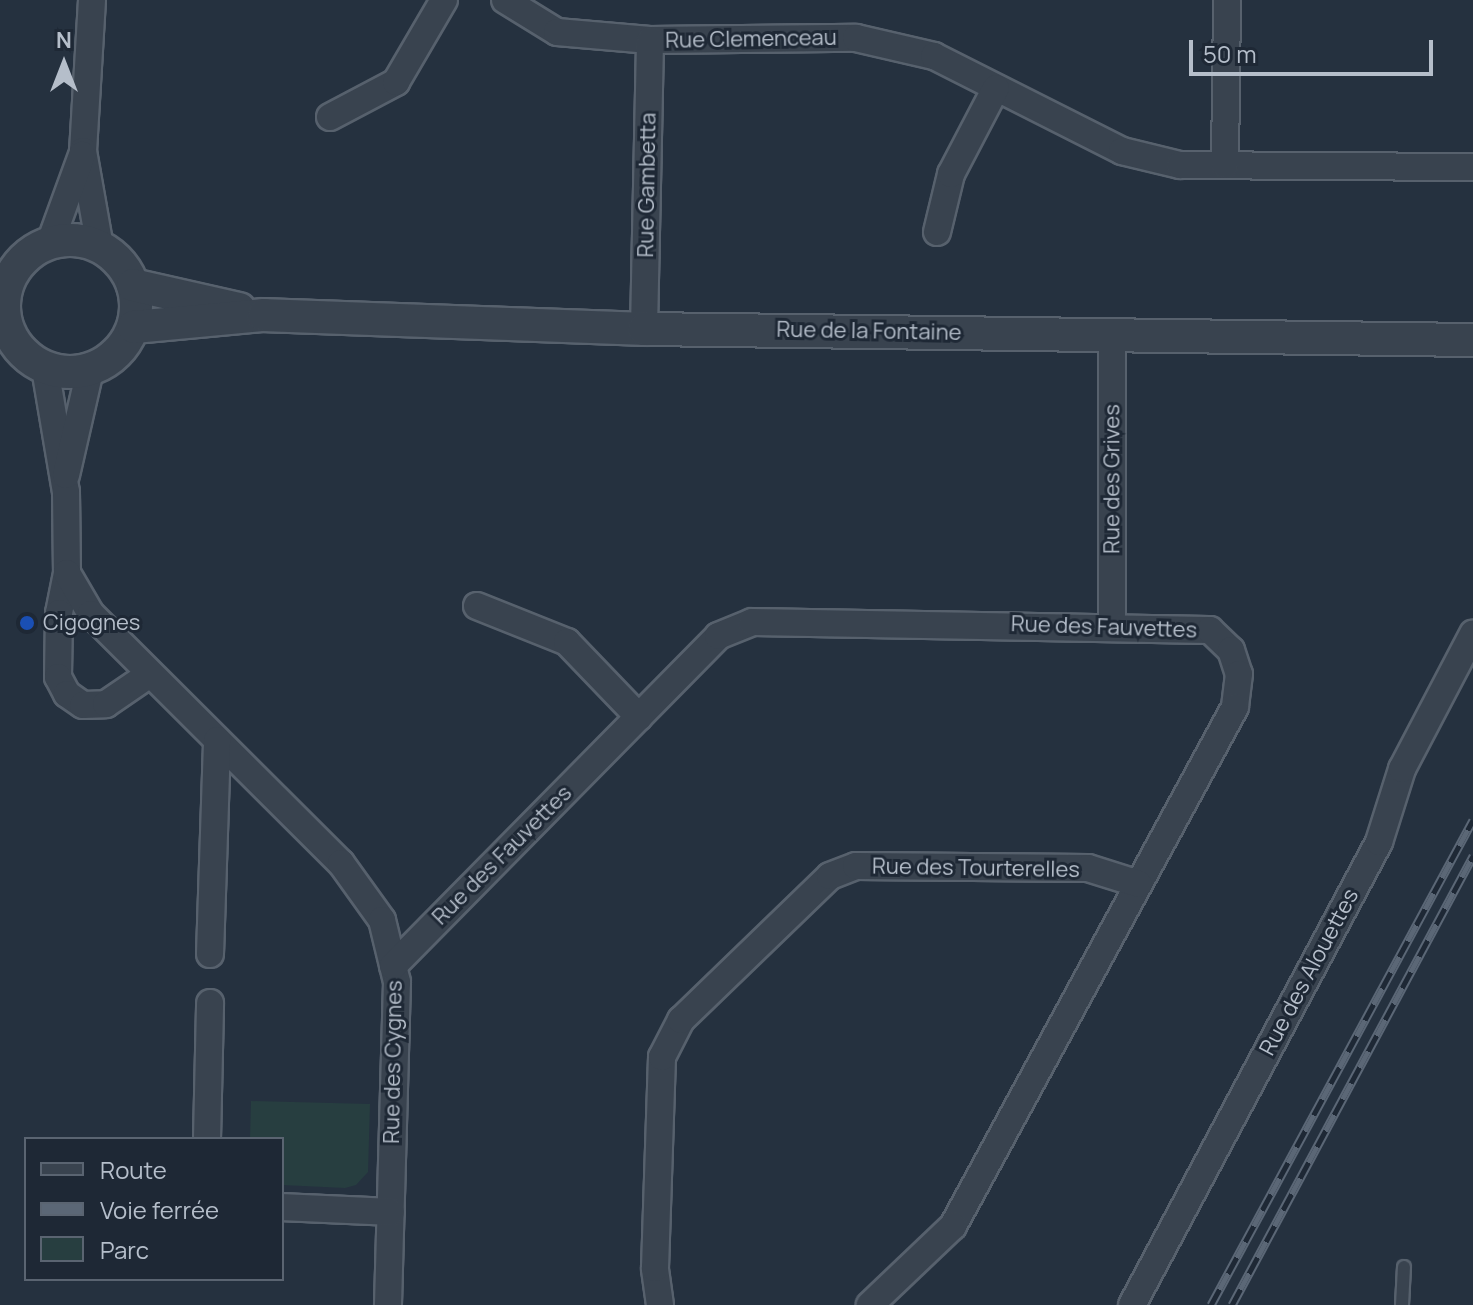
<!DOCTYPE html>
<html>
<head>
<meta charset="utf-8">
<style>
	body { margin:0 }
	#map { position:relative; width:1473px; height:1305px; overflow:hidden; background:#25313f; font-family:Manrope,sans-serif }
	div>[style] { position:absolute }
	[style*='--x'] { left:calc(var(--x)*1px); top:calc(var(--y)*1px); width:calc(var(--w)*1px); rotate:calc(var(--a)*1deg) }
	.green>* { inset:0; background:#273e40 }
	.roads { filter:drop-shadow(2px 0 #57616d) drop-shadow(-2px 0 #57616d) drop-shadow(0 2px #57616d) drop-shadow(0 -2px #57616d) }
	.service>* { height:12px; margin:-6px; padding:0 6px; transform-origin:6px; border-radius:6px; background:#39434f }
	.minor>* { height:26px; margin:-13px; padding:0 13px; transform-origin:13px; border-radius:13px; background:#39434f }
	.tertiary>* { height:32px; margin:-16px; padding:0 16px; transform-origin:16px; border-radius:16px; background:#39434f }
	.tertiary>.ring { margin:-16px; padding:0; box-sizing:content-box; background:none; border:32px solid #39434f; border-radius:50% }
	.rail>* { height:9px; margin-top:-4.5px; transform-origin:0; background:repeating-linear-gradient(90deg,#1e2835 0 18px,#5b6776 0 36px); box-sizing:border-box; border-block:2px solid #5b6776 }
	.dots>* { width:22px; height:22px; translate:-50% -50%; box-sizing:border-box; border:4px solid #1e2835; border-radius:50% }
	span { translate:-50% -50%; white-space:nowrap; text-align:center; line-height:1.15; -webkit-text-stroke:6px #1e2835; paint-order:stroke }
	.street-label { font-size:22px; color:#b5beca }
	.poi-label { font-size:22px; color:#b5beca }
	.left { translate:0 -50%; text-align:left }
	.legend { position:absolute; left:24px; top:1137px; width:260px; height:144px; box-sizing:border-box; background:#1e2835; border:2px solid #5a6471; margin:0; padding:10px 14px; list-style:none; font-size:24px; color:#b5beca }
	.legend li { display:flex; align-items:center; gap:16px; height:40px }
	.legend b { width:40px; border:2px solid #5a6471 }
	.north { position:absolute; left:24px; top:24px; width:80px; height:80px; -webkit-text-stroke:6px #1e2835; paint-order:stroke; rotate:0deg; font-size:22px; font-weight:700; line-height:32px; text-align:center; color:#b5beca }
	.north::after { content:''; display:block; margin:auto; width:28px; height:36px; background:#b5beca; clip-path:polygon(50% 0,100% 100%,50% 72%,0 100%) }
	.scale { position:absolute; left:1189px; top:40px; width:244px; height:36px; box-sizing:border-box; border:4px solid #b5beca; border-top:0; padding-left:10px; font-size:24px; line-height:28px; white-space:nowrap; color:#b5beca; -webkit-text-stroke:6px #1e2835; paint-order:stroke }
</style>
</head>
<body>
<div id="map">
	<div class="green">
		<i style="clip-path:polygon(251px 1101px,370px 1104px,368px 1172px,356px 1185px,345px 1188px,282px 1185px,282px 1139px,250px 1139px)"></i>
	</div>
	<div class="roads">
		<div class="service">
			<i style="--x:1402;--y:1305;--w:38;--a:-87"></i>
		</div>
		<div class="minor">
			<i style="--x:92;--y:0;--w:151;--a:93.4"></i>
			<i style="--x:83;--y:151;--w:97;--a:80"></i>
			<i style="--x:505;--y:0;--w:61;--a:31.6"></i>
			<i style="--x:557;--y:32;--w:93;--a:4.9"></i>
			<i style="--x:650;--y:40;--w:206;--a:-0.6"></i>
			<i style="--x:856;--y:38;--w:80;--a:13"></i>
			<i style="--x:934;--y:56;--w:211;--a:26.8"></i>
			<i style="--x:1122;--y:151;--w:60;--a:13.6"></i>
			<i style="--x:1180;--y:165;--w:293;--a:0.4"></i>
			<i style="--x:330;--y:117;--w:75;--a:-27.9"></i>
			<i style="--x:396;--y:82;--w:95;--a:-59.7"></i>
			<i style="--x:1225;--y:165;--w:165;--a:-89.3"></i>
			<i style="--x:937;--y:232;--w:60;--a:-76.4"></i>
			<i style="--x:951;--y:174;--w:97;--a:-62.4"></i>
			<i style="--x:50;--y:243;--w:94;--a:-70"></i>
			<i style="--x:644;--y:329;--w:289;--a:-88.8"></i>
			<i style="--x:1112;--y:333;--w:292;--a:90"></i>
			<i style="--x:45;--y:368;--w:126;--a:80.4"></i>
			<i style="--x:66;--y:492;--w:81;--a:89.3"></i>
			<i style="--x:67;--y:573;--w:41;--a:101.3"></i>
			<i style="--x:59;--y:613;--w:64;--a:90.9"></i>
			<i style="--x:58;--y:677;--w:19;--a:62"></i>
			<i style="--x:67;--y:694;--w:19;--a:35"></i>
			<i style="--x:83;--y:705;--w:23;--a:-2"></i>
			<i style="--x:106;--y:704;--w:53;--a:-34.3"></i>
			<i style="--x:66;--y:475;--w:108;--a:-77.1"></i>
			<i style="--x:67;--y:573;--w:48;--a:59.7"></i>
			<i style="--x:91;--y:614;--w:353;--a:44.9"></i>
			<i style="--x:341;--y:863;--w:70;--a:54.3"></i>
			<i style="--x:382;--y:920;--w:64;--a:76.4"></i>
			<i style="--x:397;--y:982;--w:323;--a:91.6"></i>
			<i style="--x:477;--y:606;--w:97;--a:21.8"></i>
			<i style="--x:567;--y:642;--w:104;--a:46.2"></i>
			<i style="--x:210;--y:954;--w:214;--a:-88.1"></i>
			<i style="--x:393;--y:966;--w:463;--a:-45.4"></i>
			<i style="--x:718;--y:636;--w:37;--a:-22"></i>
			<i style="--x:752;--y:622;--w:458;--a:1"></i>
			<i style="--x:1210;--y:630;--w:29;--a:44"></i>
			<i style="--x:1231;--y:650;--w:25;--a:72"></i>
			<i style="--x:1239;--y:674;--w:33;--a:97"></i>
			<i style="--x:1235;--y:707;--w:591;--a:118.52"></i>
			<i style="--x:953;--y:1226;--w:115;--a:136.4"></i>
			<i style="--x:207;--y:1139;--w:136;--a:-88.7"></i>
			<i style="--x:282;--y:1207;--w:109;--a:2.6"></i>
			<i style="--x:660;--y:1305;--w:37;--a:-98"></i>
			<i style="--x:655;--y:1268;--w:211;--a:-88.1"></i>
			<i style="--x:662;--y:1057;--w:42;--a:-62.8"></i>
			<i style="--x:681;--y:1020;--w:207;--a:-44"></i>
			<i style="--x:830;--y:876;--w:28;--a:-21"></i>
			<i style="--x:856;--y:866;--w:232;--a:0.5"></i>
			<i style="--x:1088;--y:868;--w:53;--a:17.4"></i>
			<i style="--x:1132;--y:1305;--w:525;--a:-61.92"></i>
			<i style="--x:1379;--y:842;--w:77;--a:-72.5"></i>
			<i style="--x:1402;--y:769;--w:153;--a:-62.3"></i>
		</div>
		<div class="tertiary">
			<i class="ring" style="left:4px;top:240px;width:100px;height:100px"></i>
			<i style="--x:133;--y:285;--w:109;--a:12.8"></i>
			<i style="--x:134;--y:327;--w:131;--a:-5.3"></i>
			<i style="--x:264;--y:315;--w:380;--a:2.1"></i>
			<i style="--x:644;--y:329;--w:829;--a:0.76"></i>
		</div>
	</div>
	<div class="rail">
		<i style="--x:1211;--y:1305;--w:551;--a:-61.62"></i>
		<i style="--x:1232;--y:1305;--w:510;--a:-61.78"></i>
	</div>
	<div class="dots">
		<i style="left:27px;top:623px;background:#1a4fb4"></i>
	</div>
	<div class="street-label">
		<span style="left:751px;top:39px;rotate:-1deg">Rue Clemenceau</span>
		<span style="left:647px;top:185px;rotate:-89deg">Rue Gambetta</span>
		<span style="left:869px;top:331px;rotate:1deg">Rue de la Fontaine</span>
		<span style="left:1112px;top:479px;rotate:-90deg">Rue des Grives</span>
		<span style="left:1104px;top:627px;rotate:2deg">Rue des Fauvettes</span>
		<span style="left:502px;top:855px;rotate:-45deg">Rue des Fauvettes</span>
		<span style="left:976px;top:868px;rotate:1deg">Rue des Tourterelles</span>
		<span style="left:1309px;top:972px;rotate:-62deg">Rue des Alouettes</span>
		<span style="left:393px;top:1062px;rotate:-89deg">Rue des Cygnes</span>
	</div>
	<div class="poi-label">
		<span class="left" style="left:43px;top:623px">Cigognes</span>
	</div>
	<ul class="legend">
	<li><b style="height:10px;background:#39434f"></b>Route</li>
	<li><b style="height:10px;background:#5b6776"></b>Voie ferrée</li>
	<li><b style="height:22px;background:#273e40"></b>Parc</li>
	</ul>
	<div class="north">N</div>
	<div class="scale">50 m</div>
</div>
</body>
</html>
